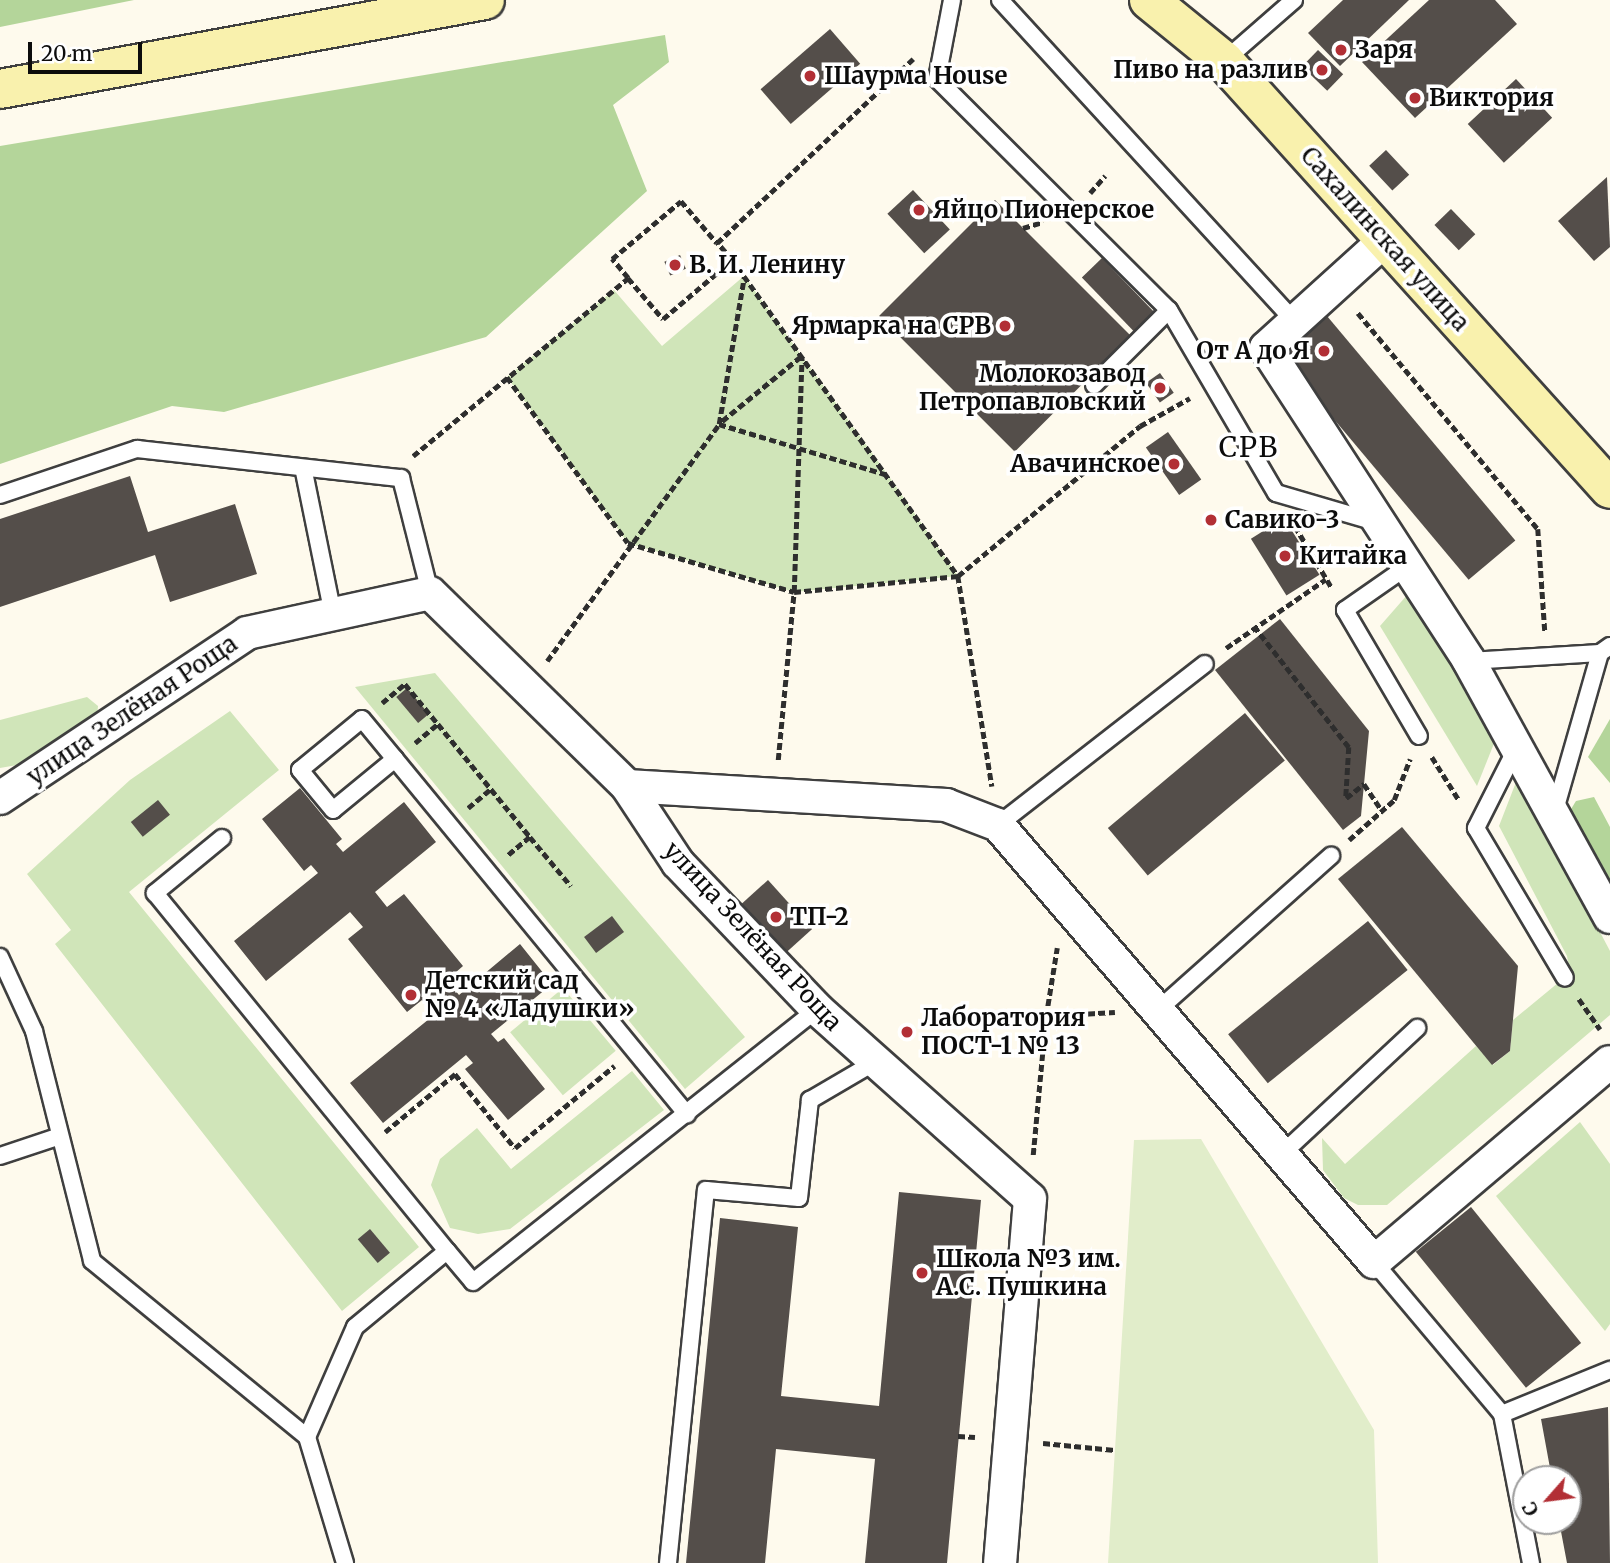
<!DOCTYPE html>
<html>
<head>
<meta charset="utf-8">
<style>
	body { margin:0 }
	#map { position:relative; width:1610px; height:1563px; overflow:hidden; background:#fefaed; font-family:Merriweather,serif }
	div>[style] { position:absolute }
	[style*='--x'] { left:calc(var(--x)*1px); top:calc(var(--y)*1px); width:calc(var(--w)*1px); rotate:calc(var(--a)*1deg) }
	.green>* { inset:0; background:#d0e5b9; transform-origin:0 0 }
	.forest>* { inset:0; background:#b4d59a }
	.pitch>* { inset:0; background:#e1edca }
	.building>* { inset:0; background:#544e4a; transform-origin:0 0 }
	.path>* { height:4.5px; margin-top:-2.25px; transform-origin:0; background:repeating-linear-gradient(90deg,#2e2e2e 0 7px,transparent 0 10.5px) }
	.roads { filter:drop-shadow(2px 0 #3f3f3f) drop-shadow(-2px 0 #3f3f3f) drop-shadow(0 2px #3f3f3f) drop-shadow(0 -2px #3f3f3f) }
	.lane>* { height:16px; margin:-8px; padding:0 8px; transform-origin:8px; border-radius:8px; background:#fff }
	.street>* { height:32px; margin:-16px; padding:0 16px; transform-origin:16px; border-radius:16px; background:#fff }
	.secondary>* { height:38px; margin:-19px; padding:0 19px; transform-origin:19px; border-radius:19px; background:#f9f1ad }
	.dots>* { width:19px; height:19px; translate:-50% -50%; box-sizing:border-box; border:4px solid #fff; border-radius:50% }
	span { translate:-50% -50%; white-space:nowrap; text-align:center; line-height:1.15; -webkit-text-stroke:7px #fff; paint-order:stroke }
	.poi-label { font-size:24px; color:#0c0c0c; font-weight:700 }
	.left { translate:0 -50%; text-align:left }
	.right { translate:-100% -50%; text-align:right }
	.street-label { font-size:24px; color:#0c0c0c }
	.quarter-label { font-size:28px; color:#0c0c0c; letter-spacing:2px }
	.north { position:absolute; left:1512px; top:1465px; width:70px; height:70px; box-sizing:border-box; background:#fff; border:2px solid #9e9e9e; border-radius:50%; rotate:242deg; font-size:19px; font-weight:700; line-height:28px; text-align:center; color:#0c0c0c }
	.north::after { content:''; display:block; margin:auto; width:24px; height:32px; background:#b22f35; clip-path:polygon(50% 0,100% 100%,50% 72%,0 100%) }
	.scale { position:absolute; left:28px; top:42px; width:114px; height:32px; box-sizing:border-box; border:4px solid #0c0c0c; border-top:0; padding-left:9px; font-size:21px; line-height:24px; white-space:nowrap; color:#0c0c0c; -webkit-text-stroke:5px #fff; paint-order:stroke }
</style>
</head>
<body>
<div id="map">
	<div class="green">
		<i style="clip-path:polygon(744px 276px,888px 475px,958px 576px,794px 592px,628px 543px,507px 377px,614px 290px,662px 346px)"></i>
		<i style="clip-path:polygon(1408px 594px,1495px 741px,1477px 786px,1380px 626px)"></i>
		<i style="clip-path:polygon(435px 673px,745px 1037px,685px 1089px,355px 687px)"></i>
		<i style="clip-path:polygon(87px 697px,98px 706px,97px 717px,17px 765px,0 768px,0 720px)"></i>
		<i style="clip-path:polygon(230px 711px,279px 770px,129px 892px,419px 1247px,342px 1311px,55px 944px,71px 930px,27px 874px,130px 780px)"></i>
		<i style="clip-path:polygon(1518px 777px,1610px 951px,1610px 1015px,1387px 1205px,1358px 1205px,1344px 1198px,1323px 1170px,1322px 1138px,1345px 1164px,1476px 1046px,1493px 1065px,1510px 1051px,1513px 1020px,1570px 973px,1567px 956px,1499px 826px)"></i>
		<i style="left:563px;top:988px;width:82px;height:69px;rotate:50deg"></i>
		<i style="clip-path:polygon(632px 1071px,664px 1110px,510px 1229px,478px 1234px,450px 1228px,431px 1185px,440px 1159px,477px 1128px,511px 1169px)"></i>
		<i style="clip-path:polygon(1580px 1122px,1610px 1164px,1610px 1324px,1605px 1331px,1496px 1196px)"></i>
	</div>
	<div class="forest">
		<i style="clip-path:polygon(0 0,134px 0,0 27px)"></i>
		<i style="clip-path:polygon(665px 35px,669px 62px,613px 105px,647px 191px,486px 337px,224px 412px,172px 406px,0 464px,0 146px)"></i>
		<i style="clip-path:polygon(1610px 719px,1610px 783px,1588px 757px)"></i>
		<i style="clip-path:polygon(1594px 797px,1610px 827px,1610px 886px,1568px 814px,1576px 801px)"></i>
	</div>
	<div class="pitch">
		<i style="clip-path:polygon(1201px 1139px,1374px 1430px,1378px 1563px,1108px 1563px,1134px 1140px)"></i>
	</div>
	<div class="building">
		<i style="clip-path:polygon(1343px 0,1409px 0,1340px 66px,1308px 33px)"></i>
		<i style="clip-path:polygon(1429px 0,1495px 0,1517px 24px,1415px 118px,1362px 62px)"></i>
		<i style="left:830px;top:29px;width:46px;height:92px;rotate:49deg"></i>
		<i style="left:1318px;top:50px;width:35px;height:23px;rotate:44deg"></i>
		<i style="left:1516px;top:79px;width:53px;height:66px;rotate:47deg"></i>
		<i style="left:1386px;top:150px;width:34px;height:23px;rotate:47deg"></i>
		<i style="clip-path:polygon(1607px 177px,1610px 247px,1594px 261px,1558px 221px)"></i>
		<i style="left:913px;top:190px;width:54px;height:35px;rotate:47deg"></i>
		<i style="left:995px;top:200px;width:192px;height:164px;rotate:45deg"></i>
		<i style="left:1451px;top:209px;width:35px;height:23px;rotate:46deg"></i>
		<i style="left:680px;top:255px;width:15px;height:17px;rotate:67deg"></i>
		<i style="left:1102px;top:258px;width:75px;height:28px;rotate:46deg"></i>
		<i style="left:1327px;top:316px;width:293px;height:61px;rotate:50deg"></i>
		<i style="left:1160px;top:373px;width:24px;height:17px;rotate:55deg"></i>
		<i style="left:1168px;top:432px;width:58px;height:27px;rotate:55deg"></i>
		<i style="clip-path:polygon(130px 476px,148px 532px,235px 504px,257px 574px,170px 602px,155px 555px,0 607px,0 519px)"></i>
		<i style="left:1284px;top:518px;width:67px;height:39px;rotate:58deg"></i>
		<i style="clip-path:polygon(1280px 619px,1369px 731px,1361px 816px,1343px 830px,1215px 670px)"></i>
		<i style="left:407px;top:688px;width:34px;height:14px;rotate:50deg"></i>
		<i style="left:1245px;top:713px;width:62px;height:179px;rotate:50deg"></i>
		<i style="clip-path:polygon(300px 788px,342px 839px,336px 844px,343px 852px,404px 802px,436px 842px,375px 892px,387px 907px,404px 894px,463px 966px,447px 980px,459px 995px,520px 944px,552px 984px,491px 1034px,498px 1042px,504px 1038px,545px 1089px,508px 1120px,465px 1069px,473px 1063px,466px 1055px,383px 1123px,350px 1083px,434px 1015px,422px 1000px,407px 1012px,348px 939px,363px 927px,350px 912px,266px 981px,234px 941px,318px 873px,311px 865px,304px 871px,262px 819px)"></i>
		<i style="left:158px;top:800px;width:19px;height:35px;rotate:51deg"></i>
		<i style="clip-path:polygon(1402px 827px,1518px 966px,1510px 1051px,1492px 1065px,1338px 879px)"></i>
		<i style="left:768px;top:880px;width:66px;height:38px;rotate:48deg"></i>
		<i style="left:612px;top:916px;width:20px;height:35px;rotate:53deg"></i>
		<i style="left:1368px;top:921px;width:63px;height:180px;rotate:51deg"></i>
		<i style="clip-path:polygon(905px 1023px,916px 1031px,907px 1041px,898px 1032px)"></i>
		<i style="clip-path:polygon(899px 1192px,981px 1200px,947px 1563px,865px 1563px,875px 1459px,776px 1449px,765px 1563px,686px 1563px,720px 1218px,798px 1227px,781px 1396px,879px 1406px)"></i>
		<i style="left:1471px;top:1207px;width:175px;height:71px;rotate:51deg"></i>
		<i style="left:370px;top:1229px;width:31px;height:16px;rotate:50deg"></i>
		<i style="clip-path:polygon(1608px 1407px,1610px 1563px,1567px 1563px,1559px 1521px,1568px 1521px,1568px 1479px,1552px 1479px,1541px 1419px)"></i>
	</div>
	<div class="path">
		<i style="--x:1090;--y:193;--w:23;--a:-49"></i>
		<i style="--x:1023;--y:228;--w:21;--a:-17"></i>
		<i style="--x:744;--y:276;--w:369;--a:54.5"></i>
		<i style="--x:958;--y:576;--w:213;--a:80.8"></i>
		<i style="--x:628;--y:278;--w:25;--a:-130"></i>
		<i style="--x:612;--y:259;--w:90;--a:-40"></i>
		<i style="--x:681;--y:201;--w:55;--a:49.4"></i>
		<i style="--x:1358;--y:313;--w:281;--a:50.2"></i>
		<i style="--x:1538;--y:529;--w:102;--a:86.1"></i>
		<i style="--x:801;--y:357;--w:106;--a:140.7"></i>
		<i style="--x:719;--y:424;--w:177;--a:16.8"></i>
		<i style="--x:507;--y:377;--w:205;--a:53.9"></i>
		<i style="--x:628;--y:543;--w:173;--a:16.4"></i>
		<i style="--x:794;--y:592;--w:165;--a:-5.6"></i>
		<i style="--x:958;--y:576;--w:236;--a:-39.5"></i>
		<i style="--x:1140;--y:426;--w:57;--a:-29.2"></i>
		<i style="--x:413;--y:456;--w:279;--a:-39.6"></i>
		<i style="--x:628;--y:278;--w:54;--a:49.5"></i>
		<i style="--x:663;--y:319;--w:91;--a:-40.5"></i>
		<i style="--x:732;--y:260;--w:23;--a:-131"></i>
		<i style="--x:717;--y:243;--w:269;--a:-43.2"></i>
		<i style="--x:1295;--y:526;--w:72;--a:59.2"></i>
		<i style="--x:1254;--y:626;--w:154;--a:51.9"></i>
		<i style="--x:1349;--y:747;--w:51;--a:93.4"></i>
		<i style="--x:1226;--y:648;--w:121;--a:-34.6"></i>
		<i style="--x:547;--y:661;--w:293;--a:-54"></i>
		<i style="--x:719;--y:424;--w:149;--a:-80.3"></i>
		<i style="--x:382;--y:703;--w:30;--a:-40"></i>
		<i style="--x:405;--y:684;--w:52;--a:50.5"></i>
		<i style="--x:438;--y:724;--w:146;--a:50.8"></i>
		<i style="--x:530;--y:837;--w:30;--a:140"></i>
		<i style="--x:415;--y:743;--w:30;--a:-40"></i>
		<i style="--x:1432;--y:757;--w:51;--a:57.9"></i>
		<i style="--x:778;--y:760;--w:169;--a:-84.6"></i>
		<i style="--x:794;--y:592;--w:235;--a:-88.1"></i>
		<i style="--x:1346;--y:798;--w:23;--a:-38"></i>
		<i style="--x:1364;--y:784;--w:32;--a:56"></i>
		<i style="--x:468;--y:808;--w:30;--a:-40"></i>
		<i style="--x:530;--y:837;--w:64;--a:50.1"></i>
		<i style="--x:1349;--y:840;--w:60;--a:-41.6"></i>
		<i style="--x:1394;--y:800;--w:44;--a:-68.7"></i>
		<i style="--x:1579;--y:999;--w:37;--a:55"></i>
		<i style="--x:1046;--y:1016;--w:69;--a:-80.8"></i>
		<i style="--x:385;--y:1132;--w:91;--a:-39.6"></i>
		<i style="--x:455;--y:1074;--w:95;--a:51"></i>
		<i style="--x:515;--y:1148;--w:129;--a:-39.6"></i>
		<i style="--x:1033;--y:1155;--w:140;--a:-84.7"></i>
		<i style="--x:1046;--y:1016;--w:69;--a:-3.3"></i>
		<i style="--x:958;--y:1436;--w:17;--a:3"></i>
		<i style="--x:1043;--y:1443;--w:72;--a:5.6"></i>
	</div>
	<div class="roads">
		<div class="lane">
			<i style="--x:952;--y:0;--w:80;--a:100.8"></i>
			<i style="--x:937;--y:79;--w:327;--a:44.9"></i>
			<i style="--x:1000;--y:0;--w:437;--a:47.5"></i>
			<i style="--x:1224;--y:61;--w:93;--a:-41.1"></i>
			<i style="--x:1094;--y:385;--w:106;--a:-45"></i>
			<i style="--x:1169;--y:310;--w:212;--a:59.7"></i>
			<i style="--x:1276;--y:493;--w:103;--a:16.3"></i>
			<i style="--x:304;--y:472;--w:146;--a:78.5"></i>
			<i style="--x:0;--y:495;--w:145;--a:-18.6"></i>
			<i style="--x:137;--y:449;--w:266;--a:6.3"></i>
			<i style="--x:401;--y:478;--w:119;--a:75.8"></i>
			<i style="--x:1408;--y:566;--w:77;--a:145.1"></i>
			<i style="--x:1345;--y:610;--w:146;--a:59.6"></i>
			<i style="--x:1469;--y:661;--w:131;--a:-3.5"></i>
			<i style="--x:1600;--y:653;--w:12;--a:-35"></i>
			<i style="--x:1517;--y:747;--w:91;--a:116.8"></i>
			<i style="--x:1476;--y:828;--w:174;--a:59.3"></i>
			<i style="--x:395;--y:759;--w:80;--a:140.6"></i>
			<i style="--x:333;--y:810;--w:52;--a:-129.5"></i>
			<i style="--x:300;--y:770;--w:80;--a:-39.4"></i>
			<i style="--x:362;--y:719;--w:52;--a:50.5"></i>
			<i style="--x:395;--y:759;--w:460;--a:50.6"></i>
			<i style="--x:1555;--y:810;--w:163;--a:-74"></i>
			<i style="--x:998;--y:825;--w:262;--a:-37.9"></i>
			<i style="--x:222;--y:838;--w:87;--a:140.6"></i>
			<i style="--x:155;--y:893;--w:462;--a:50.8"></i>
			<i style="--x:0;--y:957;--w:81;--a:65.3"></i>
			<i style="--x:34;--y:1031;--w:237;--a:75.8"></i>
			<i style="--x:92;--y:1261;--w:278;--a:39.3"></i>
			<i style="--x:307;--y:1437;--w:132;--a:73.2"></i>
			<i style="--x:1158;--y:1010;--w:232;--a:-41.7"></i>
			<i style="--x:1282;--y:1154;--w:185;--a:-43"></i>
			<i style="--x:0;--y:1156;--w:63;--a:-18.4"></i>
			<i style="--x:1374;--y:1262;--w:199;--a:49.9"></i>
			<i style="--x:1502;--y:1414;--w:152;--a:79"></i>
			<i style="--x:1502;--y:1414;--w:117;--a:-22.2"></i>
			<i style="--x:307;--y:1437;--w:120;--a:-66.4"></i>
			<i style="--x:355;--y:1327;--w:119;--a:-39.6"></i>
			<i style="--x:447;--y:1251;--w:40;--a:50"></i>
			<i style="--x:473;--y:1282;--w:439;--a:-38.4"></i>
			<i style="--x:668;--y:1563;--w:375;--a:-84.2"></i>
			<i style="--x:706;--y:1190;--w:93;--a:4.9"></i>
			<i style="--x:799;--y:1198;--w:99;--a:-83.6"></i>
			<i style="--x:810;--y:1100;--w:75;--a:-30.3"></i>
		</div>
		<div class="street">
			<i style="--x:1386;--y:239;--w:162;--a:137.8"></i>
			<i style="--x:1266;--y:348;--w:373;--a:57"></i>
			<i style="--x:1469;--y:661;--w:292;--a:61.2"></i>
			<i style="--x:627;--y:786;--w:320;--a:3.4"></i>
			<i style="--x:946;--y:805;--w:56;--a:21"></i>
			<i style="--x:998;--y:825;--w:576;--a:49.29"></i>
			<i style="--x:1374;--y:1262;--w:309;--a:-40.3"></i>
			<i style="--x:0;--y:798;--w:297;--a:-33.7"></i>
			<i style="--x:247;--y:633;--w:187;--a:-12.3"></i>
			<i style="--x:430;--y:593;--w:276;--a:44.4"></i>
			<i style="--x:627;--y:786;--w:92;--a:56.5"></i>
			<i style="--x:678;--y:863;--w:202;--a:46.4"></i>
			<i style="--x:817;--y:1009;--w:285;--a:41.7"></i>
			<i style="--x:1030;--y:1199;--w:365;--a:94.7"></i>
		</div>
		<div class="secondary">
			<i style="--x:1149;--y:0;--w:97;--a:39.1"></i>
			<i style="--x:1224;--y:61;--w:576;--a:47.95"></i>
			<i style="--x:0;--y:89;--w:493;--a:-10.4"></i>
		</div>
	</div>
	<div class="dots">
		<i style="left:1341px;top:50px;background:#b22f35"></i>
		<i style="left:1322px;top:70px;background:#b22f35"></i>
		<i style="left:810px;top:76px;background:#b22f35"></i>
		<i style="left:1415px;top:98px;background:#b22f35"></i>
		<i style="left:919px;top:210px;background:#b22f35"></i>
		<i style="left:675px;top:265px;background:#b22f35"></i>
		<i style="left:1005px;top:326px;background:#b22f35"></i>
		<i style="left:1324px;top:351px;background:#b22f35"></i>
		<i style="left:1160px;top:388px;background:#b22f35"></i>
		<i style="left:1174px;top:464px;background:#b22f35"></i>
		<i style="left:1211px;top:520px;background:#b22f35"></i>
		<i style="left:1285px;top:556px;background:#b22f35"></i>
		<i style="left:776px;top:917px;background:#b22f35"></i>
		<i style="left:411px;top:995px;background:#b22f35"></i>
		<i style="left:907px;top:1032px;background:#b22f35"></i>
		<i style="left:922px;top:1273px;background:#b22f35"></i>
	</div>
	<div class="poi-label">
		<span class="left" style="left:1355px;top:50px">Заря</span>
		<span class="right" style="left:1308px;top:70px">Пиво на разлив</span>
		<span class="left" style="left:824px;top:76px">Шаурма House</span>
		<span class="left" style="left:1429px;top:98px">Виктория</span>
		<span class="left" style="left:933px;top:210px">Яйцо Пионерское</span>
		<span class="left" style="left:689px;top:265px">В. И. Ленину</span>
		<span class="right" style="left:991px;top:326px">Ярмарка на СРВ</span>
		<span class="right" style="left:1310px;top:351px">От А до Я</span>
		<span class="right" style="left:1146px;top:388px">Молокозавод<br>Петропавловский</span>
		<span class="right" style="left:1160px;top:464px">Авачинское</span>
		<span class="left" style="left:1225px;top:520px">Савико-3</span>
		<span class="left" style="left:1299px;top:556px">Китайка</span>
		<span class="left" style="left:790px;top:917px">ТП-2</span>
		<span class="left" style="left:425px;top:995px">Детский сад<br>№ 4 «Ладушки»</span>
		<span class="left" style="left:921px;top:1032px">Лаборатория<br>ПОСТ-1 № 13</span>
		<span class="left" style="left:936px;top:1273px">Школа №3 им.<br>А.С. Пушкина</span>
	</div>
	<div class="street-label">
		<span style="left:1385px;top:239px;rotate:48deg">Сахалинская улица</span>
		<span style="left:132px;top:710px;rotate:-34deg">улица Зелёная Роща</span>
		<span style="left:753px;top:936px;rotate:47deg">улица Зелёная Роща</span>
	</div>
	<div class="quarter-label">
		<span style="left:1249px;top:447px">СРВ</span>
	</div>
	<div class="north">С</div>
	<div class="scale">20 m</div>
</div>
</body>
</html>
